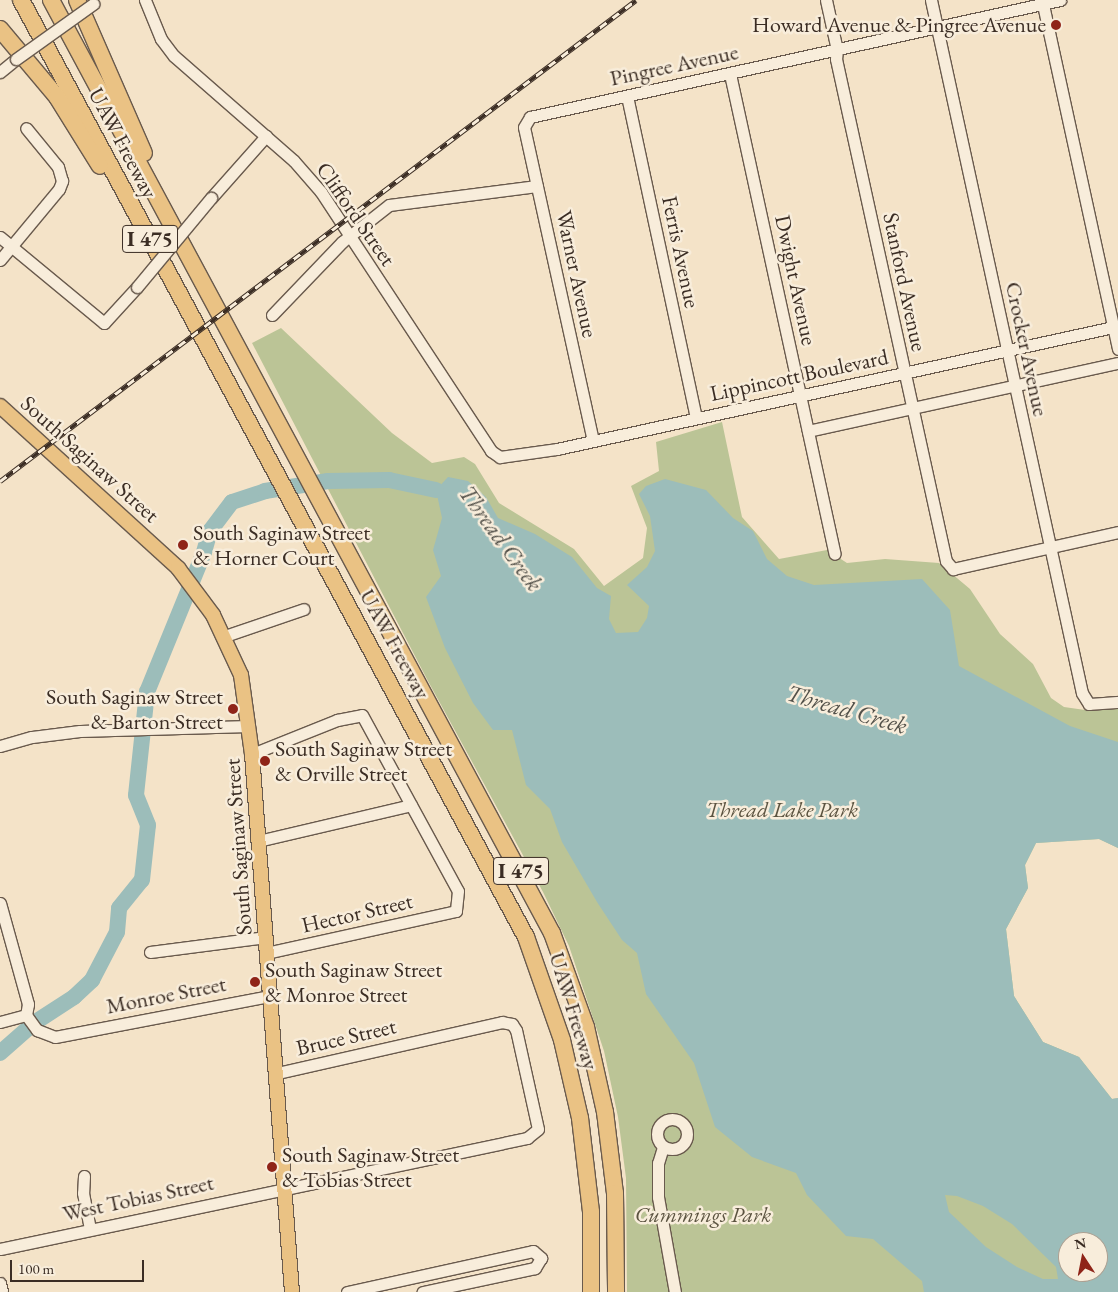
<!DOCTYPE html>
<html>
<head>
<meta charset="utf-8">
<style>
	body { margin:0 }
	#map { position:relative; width:1118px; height:1292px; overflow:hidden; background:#f4e3c8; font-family:"EB Garamond",serif }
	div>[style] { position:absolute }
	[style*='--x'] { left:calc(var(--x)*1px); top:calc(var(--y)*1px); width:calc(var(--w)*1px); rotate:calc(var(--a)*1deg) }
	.green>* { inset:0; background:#bbc496 }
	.water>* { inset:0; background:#9cbdba }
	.river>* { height:16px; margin:-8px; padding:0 8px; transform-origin:8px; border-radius:8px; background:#9cbdba }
	.roads { filter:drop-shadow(1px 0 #695a4d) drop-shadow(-1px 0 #695a4d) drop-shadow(0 1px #695a4d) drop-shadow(0 -1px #695a4d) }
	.minor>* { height:11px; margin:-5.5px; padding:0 5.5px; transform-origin:5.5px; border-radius:5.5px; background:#f8eddb }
	.minor>.ring { margin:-5.5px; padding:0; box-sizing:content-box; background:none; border:11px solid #f8eddb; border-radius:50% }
	.major>* { height:14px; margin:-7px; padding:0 7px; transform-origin:7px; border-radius:7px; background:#eac284 }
	.highway>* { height:16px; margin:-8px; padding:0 8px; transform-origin:8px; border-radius:8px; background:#eac284 }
	.rail>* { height:4.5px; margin-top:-2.25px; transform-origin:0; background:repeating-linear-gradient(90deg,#f8eddb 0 8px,#3b2d24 0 16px); box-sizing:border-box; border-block:1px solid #3b2d24 }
	.bridges { filter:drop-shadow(1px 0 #695a4d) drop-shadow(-1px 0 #695a4d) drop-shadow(0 1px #695a4d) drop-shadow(0 -1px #695a4d) }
	.minor-bridge>* { height:11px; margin:-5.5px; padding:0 5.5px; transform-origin:5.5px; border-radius:5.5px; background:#f8eddb }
	.dots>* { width:14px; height:14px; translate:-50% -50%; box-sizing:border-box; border:2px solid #f8eddb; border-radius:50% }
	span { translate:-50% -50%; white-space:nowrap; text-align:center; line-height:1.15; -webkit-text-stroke:5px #f8eddb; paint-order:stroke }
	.shield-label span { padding:1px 4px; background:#f8eddb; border:1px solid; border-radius:4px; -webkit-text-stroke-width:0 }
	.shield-label { font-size:21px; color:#3b2d24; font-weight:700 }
	.poi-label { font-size:22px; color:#3b2d24 }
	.right { translate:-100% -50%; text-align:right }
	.left { translate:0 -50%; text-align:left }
	.street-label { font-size:22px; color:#3b2d24 }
	.park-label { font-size:22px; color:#5b5340; font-style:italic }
	.water-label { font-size:24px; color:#53514a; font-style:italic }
	.north { position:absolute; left:1058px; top:1232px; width:50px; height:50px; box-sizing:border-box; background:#f8eddb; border:1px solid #aca092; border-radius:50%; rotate:349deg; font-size:14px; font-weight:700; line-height:20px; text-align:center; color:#3b2d24 }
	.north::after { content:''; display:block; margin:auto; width:18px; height:22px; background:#8f2418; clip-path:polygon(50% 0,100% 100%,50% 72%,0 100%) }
	.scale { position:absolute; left:10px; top:1260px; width:134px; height:22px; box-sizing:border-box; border:2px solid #3b2d24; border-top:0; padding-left:6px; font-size:15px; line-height:18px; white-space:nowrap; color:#3b2d24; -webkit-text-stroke:4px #f8eddb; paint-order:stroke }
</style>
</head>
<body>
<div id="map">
	<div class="green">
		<i style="clip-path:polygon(evenodd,281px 328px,392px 433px,432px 463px,464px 457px,475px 464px,499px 503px,574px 549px,604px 586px,643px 558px,647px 528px,631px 486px,659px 471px,656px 442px,722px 422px,742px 517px,779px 559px,827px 550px,847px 563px,885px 559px,939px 563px,970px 589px,1000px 634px,1033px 664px,1051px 698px,1064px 707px,1092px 711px,1118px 707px,1118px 848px,1099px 839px,1036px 843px,1025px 865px,1028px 888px,1006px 929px,1014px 996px,1043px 1042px,1079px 1057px,1112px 1099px,1118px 1098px,1118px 1292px,627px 1292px,626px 1178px,618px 1117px,604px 1051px,569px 946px,543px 892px,428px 681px,252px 343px,281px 328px,1068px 1242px,1098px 1242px,1098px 1272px,1068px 1272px,1068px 1242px)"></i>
	</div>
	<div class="water">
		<i style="clip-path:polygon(evenodd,448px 477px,468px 481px,486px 497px,498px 518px,535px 534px,572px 557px,597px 588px,611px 596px,609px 619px,616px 633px,638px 632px,647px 618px,649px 606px,627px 585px,647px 567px,655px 551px,650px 516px,639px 494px,646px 486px,665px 479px,706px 490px,733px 518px,753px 531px,767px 559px,787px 576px,814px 585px,922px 579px,950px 610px,959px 666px,1070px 726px,1118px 742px,1118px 848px,1099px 839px,1036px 843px,1025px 865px,1028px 888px,1006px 929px,1014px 996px,1043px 1042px,1079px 1057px,1112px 1099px,1118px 1098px,1118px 1292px,924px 1292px,922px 1281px,873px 1239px,846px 1236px,807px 1195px,796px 1173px,752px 1157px,715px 1127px,694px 1063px,646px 994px,637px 953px,622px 940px,597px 902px,562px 842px,550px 809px,526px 785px,512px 730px,493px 730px,473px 703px,445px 648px,426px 597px,441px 576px,433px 550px,442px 518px,436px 490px,448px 477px,945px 1195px,957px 1196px,983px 1206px,1012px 1224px,1056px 1267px,1058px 1279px,1043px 1279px,1017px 1267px,986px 1247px,949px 1212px,945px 1195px,448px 477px,1068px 1242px,1098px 1242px,1098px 1272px,1068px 1272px,1068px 1242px)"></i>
	</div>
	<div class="river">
		<i style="--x:0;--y:1053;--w:45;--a:-41.4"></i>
		<i style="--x:34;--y:1023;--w:48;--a:-33"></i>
		<i style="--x:74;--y:997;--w:25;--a:-43"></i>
		<i style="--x:92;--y:980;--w:54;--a:-62.5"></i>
		<i style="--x:117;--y:932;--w:24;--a:-85"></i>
		<i style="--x:119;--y:908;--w:36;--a:-51"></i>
		<i style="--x:142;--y:880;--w:55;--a:-83.8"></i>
		<i style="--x:148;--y:825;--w:32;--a:-112"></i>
		<i style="--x:136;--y:795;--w:104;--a:-83.9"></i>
		<i style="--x:147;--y:692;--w:151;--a:-67.8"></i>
		<i style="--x:204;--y:552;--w:22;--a:-74"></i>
		<i style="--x:210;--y:531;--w:36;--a:-53"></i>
		<i style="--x:232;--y:502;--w:35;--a:-18"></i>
		<i style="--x:265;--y:491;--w:64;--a:-9"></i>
		<i style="--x:328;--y:481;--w:61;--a:-0.9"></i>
		<i style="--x:389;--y:480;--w:48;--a:12"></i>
	</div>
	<div class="roads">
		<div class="minor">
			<i style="--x:145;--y:0;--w:42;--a:67.7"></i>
			<i style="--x:161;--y:39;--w:21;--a:53"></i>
			<i style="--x:174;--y:56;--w:159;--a:41.2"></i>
			<i style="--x:294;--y:161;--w:41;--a:48.9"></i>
			<i style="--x:321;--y:192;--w:310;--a:56.7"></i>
			<i style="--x:491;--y:451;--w:11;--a:34"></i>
			<i style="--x:500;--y:457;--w:58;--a:-8"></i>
			<i style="--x:557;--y:449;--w:574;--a:-12.37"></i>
			<i style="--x:826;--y:0;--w:51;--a:77.6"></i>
			<i style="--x:837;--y:50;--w:9;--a:96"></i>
			<i style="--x:836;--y:59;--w:514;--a:77.64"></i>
			<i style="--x:946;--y:561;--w:11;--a:49"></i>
			<i style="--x:953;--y:569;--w:169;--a:-12.6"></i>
			<i style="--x:931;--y:0;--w:709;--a:77.71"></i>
			<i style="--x:1082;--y:693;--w:13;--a:58"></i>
			<i style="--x:1089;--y:704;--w:29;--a:-4"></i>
			<i style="--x:1042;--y:0;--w:357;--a:77.7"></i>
			<i style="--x:0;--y:72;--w:21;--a:-39"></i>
			<i style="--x:730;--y:74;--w:491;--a:77.7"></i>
			<i style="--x:627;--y:96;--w:329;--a:77.9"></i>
			<i style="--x:211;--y:198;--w:83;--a:-48.4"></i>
			<i style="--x:0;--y:237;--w:135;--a:39.6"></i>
			<i style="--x:104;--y:323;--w:49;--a:-47.5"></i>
			<i style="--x:0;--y:260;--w:92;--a:-50.3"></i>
			<i style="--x:59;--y:189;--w:9;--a:-69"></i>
			<i style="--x:62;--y:181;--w:15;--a:-106"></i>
			<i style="--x:58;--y:167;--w:50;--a:-129.4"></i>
			<i style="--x:272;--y:315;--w:101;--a:-46.2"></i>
			<i style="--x:342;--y:242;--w:60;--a:-38.2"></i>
			<i style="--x:389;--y:205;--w:149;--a:-7.3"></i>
			<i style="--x:808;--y:431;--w:317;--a:-12.4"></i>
			<i style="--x:593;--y:441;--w:321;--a:-102.4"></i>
			<i style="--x:524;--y:127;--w:12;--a:-59"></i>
			<i style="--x:530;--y:117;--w:543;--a:-12.45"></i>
			<i style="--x:225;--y:636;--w:83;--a:-18.9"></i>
			<i style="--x:0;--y:746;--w:33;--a:-16"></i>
			<i style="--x:32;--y:737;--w:48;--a:-7.1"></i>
			<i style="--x:80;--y:731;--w:169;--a:-1.7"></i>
			<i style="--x:252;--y:754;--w:92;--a:-21.8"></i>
			<i style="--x:337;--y:720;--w:25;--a:-11"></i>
			<i style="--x:362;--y:715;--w:200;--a:61.4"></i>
			<i style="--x:458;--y:891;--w:20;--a:96"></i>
			<i style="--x:456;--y:911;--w:194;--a:167.5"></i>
			<i style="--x:258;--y:841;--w:157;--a:-13.2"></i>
			<i style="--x:0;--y:903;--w:105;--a:74.5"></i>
			<i style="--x:28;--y:1004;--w:11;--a:100"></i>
			<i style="--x:150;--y:952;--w:117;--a:-7.4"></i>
			<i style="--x:26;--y:1015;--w:19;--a:54"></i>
			<i style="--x:37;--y:1030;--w:19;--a:21"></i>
			<i style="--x:55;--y:1037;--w:219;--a:-10.8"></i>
			<i style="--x:0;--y:1022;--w:27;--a:-15"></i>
			<i class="ring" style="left:657px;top:1119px;width:19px;height:19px"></i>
			<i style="--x:663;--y:1147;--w:17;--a:107"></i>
			<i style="--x:658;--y:1163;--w:34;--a:90"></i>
			<i style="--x:658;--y:1197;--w:97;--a:79.9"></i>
			<i style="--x:84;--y:1176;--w:17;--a:93"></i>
			<i style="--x:83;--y:1193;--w:37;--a:79"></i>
			<i style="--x:0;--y:1249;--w:539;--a:-11.89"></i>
			<i style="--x:527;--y:1138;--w:14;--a:-39"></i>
			<i style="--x:538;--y:1129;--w:101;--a:-102.5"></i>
			<i style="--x:516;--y:1030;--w:7;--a:-124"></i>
			<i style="--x:512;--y:1024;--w:10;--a:-169"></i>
			<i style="--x:502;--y:1022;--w:231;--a:167.2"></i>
			<i style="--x:0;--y:1283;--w:9;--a:77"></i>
			<i style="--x:347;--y:1292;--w:190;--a:-12.4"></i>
			<i style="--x:533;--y:1251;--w:11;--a:41"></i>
			<i style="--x:541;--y:1258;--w:12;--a:121"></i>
			<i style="--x:535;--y:1268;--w:115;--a:167.9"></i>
		</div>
		<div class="major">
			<i style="--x:0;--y:406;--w:241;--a:42.3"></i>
			<i style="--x:178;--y:568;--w:59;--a:53.3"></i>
			<i style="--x:213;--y:615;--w:66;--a:65"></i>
			<i style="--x:241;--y:675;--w:80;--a:82.1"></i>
			<i style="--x:252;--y:754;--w:539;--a:85.75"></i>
		</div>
		<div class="highway">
			<i style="--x:21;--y:0;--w:1064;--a:61.68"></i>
			<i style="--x:526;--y:937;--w:109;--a:70.7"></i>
			<i style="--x:562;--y:1040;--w:80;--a:77"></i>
			<i style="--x:580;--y:1118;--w:95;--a:83.3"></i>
			<i style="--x:591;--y:1212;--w:80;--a:90"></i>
			<i style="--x:51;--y:0;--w:1059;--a:61.77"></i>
			<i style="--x:552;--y:933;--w:100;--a:70.1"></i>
			<i style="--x:586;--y:1027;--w:87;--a:77.4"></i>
			<i style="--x:605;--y:1112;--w:82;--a:83"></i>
			<i style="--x:615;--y:1193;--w:99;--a:89.4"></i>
			<i style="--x:77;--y:0;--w:167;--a:66.4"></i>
			<i style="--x:0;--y:29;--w:89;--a:50"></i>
			<i style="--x:57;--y:97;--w:81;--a:58.1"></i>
		</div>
	</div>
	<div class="rail">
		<i style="--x:0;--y:481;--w:797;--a:-37.1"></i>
	</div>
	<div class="bridges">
		<div class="minor-bridge">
			<i style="--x:16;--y:59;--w:95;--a:-35.5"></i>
			<i style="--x:137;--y:287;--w:116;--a:-50.3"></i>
		</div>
	</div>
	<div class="dots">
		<i style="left:1056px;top:25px;background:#8f2418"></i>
		<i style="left:183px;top:545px;background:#8f2418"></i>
		<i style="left:233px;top:709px;background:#8f2418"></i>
		<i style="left:265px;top:761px;background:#8f2418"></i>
		<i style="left:255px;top:982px;background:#8f2418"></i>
		<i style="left:272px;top:1167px;background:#8f2418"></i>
	</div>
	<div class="shield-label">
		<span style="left:150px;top:239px">I 475</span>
		<span style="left:521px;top:871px">I 475</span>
	</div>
	<div class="poi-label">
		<span class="right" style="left:1046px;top:25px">Howard Avenue &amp; Pingree Avenue</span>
		<span class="left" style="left:193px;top:545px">South Saginaw Street<br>&amp; Horner Court</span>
		<span class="right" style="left:223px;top:709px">South Saginaw Street<br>&amp; Barton Street</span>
		<span class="left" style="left:275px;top:761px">South Saginaw Street<br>&amp; Orville Street</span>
		<span class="left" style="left:265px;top:982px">South Saginaw Street<br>&amp; Monroe Street</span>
		<span class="left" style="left:282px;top:1167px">South Saginaw Street<br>&amp; Tobias Street</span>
	</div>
	<div class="street-label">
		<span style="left:674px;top:65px;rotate:-12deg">Pingree Avenue</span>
		<span style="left:123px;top:143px;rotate:62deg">UAW Freeway</span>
		<span style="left:356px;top:214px;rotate:55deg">Clifford Street</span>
		<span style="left:681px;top:252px;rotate:78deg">Ferris Avenue</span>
		<span style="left:577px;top:274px;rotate:78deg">Warner Avenue</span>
		<span style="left:796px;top:280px;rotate:78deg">Dwight Avenue</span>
		<span style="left:905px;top:282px;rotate:78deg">Stanford Avenue</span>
		<span style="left:1027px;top:349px;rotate:78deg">Crocker Avenue</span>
		<span style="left:799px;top:375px;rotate:-12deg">Lippincott Boulevard</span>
		<span style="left:90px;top:459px;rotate:42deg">South Saginaw Street</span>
		<span style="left:395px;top:644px;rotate:61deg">UAW Freeway</span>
		<span style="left:238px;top:847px;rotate:-94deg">South Saginaw Street</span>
		<span style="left:357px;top:913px;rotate:-13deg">Hector Street</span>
		<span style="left:166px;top:995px;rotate:-11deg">Monroe Street</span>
		<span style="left:574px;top:1011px;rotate:73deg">UAW Freeway</span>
		<span style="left:346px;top:1037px;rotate:-13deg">Bruce Street</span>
		<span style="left:138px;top:1198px;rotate:-12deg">West Tobias Street</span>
	</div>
	<div class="park-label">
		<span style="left:782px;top:810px">Thread Lake Park</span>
		<span style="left:703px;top:1215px">Cummings Park</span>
	</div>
	<div class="water-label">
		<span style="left:501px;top:538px;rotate:54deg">Thread Creek</span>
		<span style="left:847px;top:709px;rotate:16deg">Thread Creek</span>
	</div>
	<div class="north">N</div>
	<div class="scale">100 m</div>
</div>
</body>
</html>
